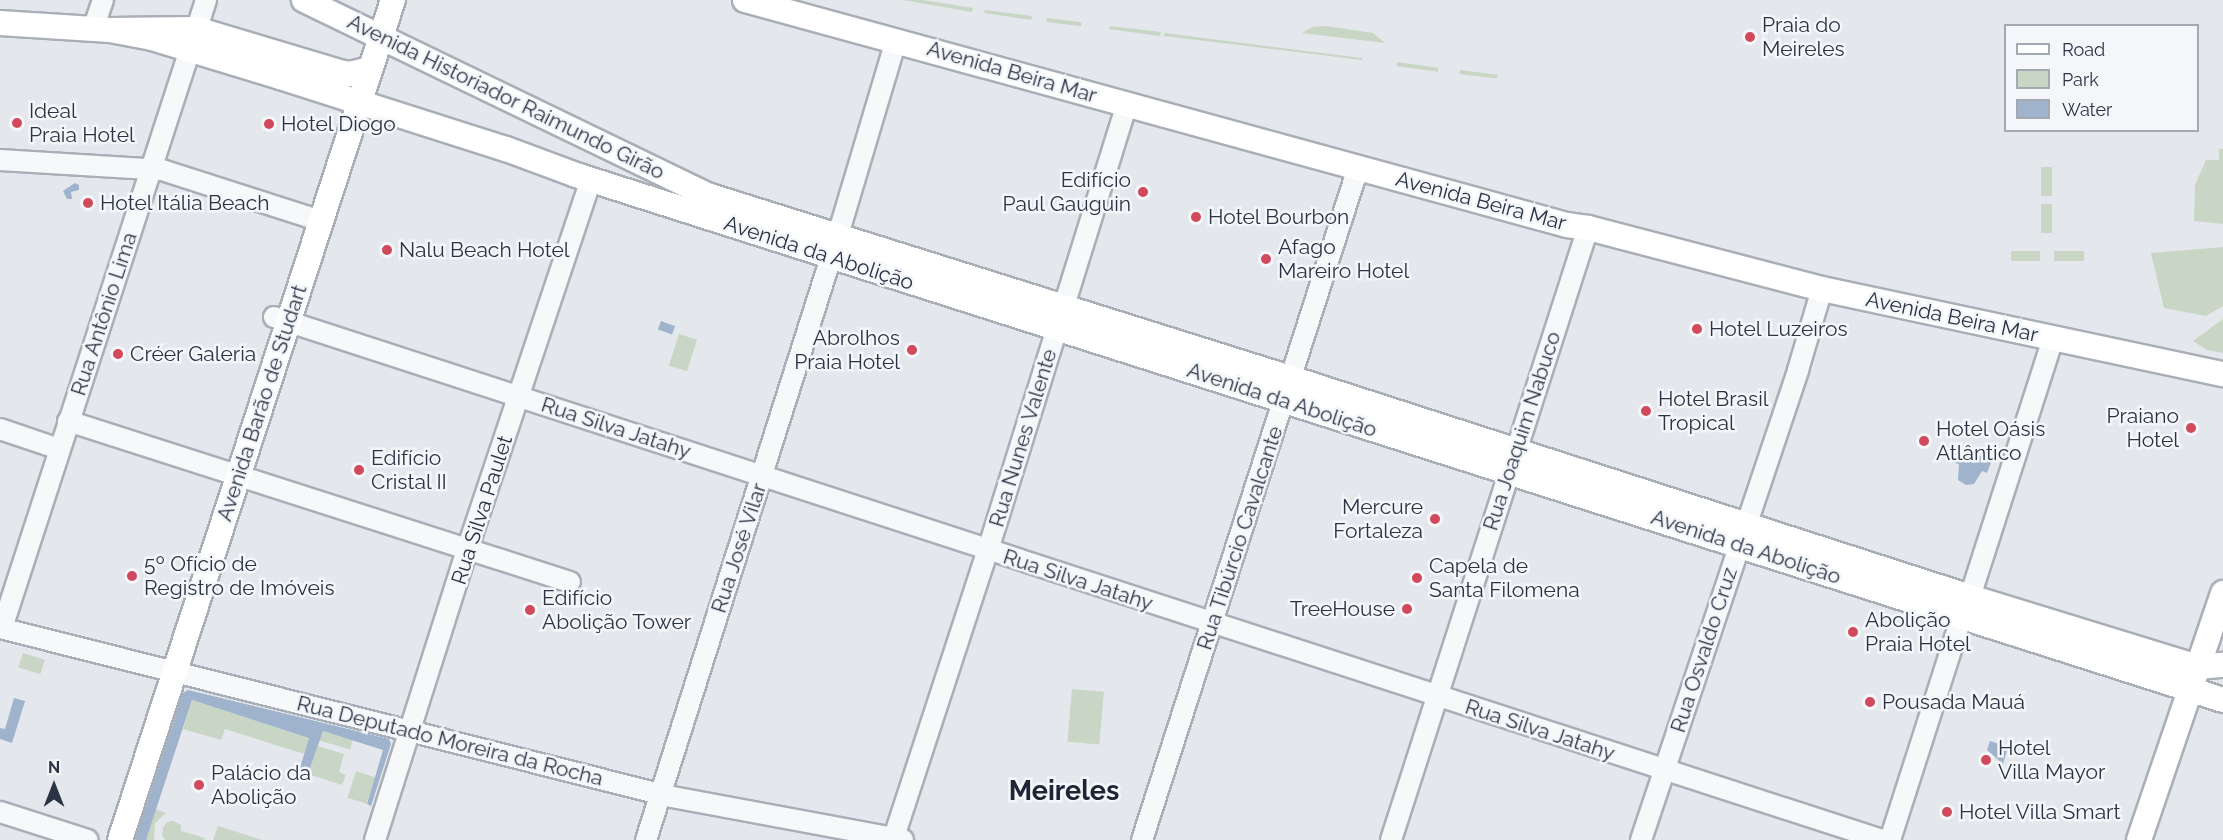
<!DOCTYPE html>
<html>
<head>
<meta charset="utf-8">
<style>
	body { margin:0 }
	#map { position:relative; width:2223px; height:840px; overflow:hidden; background:#e4e7ec; font-family:Raleway,sans-serif }
	div>[style] { position:absolute }
	[style*='--x'] { left:calc(var(--x)*1px); top:calc(var(--y)*1px); width:calc(var(--w)*1px); rotate:calc(var(--a)*1deg) }
	.green>* { inset:0; background:#c9d6c5; transform-origin:0 0 }
	.water>* { inset:0; background:#9fb4cc; transform-origin:0 0 }
	.roads { filter:drop-shadow(2px 0 #a9aeb7) drop-shadow(-2px 0 #a9aeb7) drop-shadow(0 2px #a9aeb7) drop-shadow(0 -2px #a9aeb7) }
	.minor>* { height:20px; margin:-10px; padding:0 10px; transform-origin:10px; border-radius:10px; background:#f7f8fa }
	.major>* { height:24px; margin:-12px; padding:0 12px; transform-origin:12px; border-radius:12px; background:#fff }
	.dots>* { width:16px; height:16px; translate:-50% -50%; box-sizing:border-box; border:3px solid #f4f6f9; border-radius:50% }
	span { translate:-50% -50%; white-space:nowrap; text-align:center; line-height:1.15; -webkit-text-stroke:5px #f4f6f9; paint-order:stroke }
	.poi-label { font-size:21px; color:#2b3445 }
	.left { translate:0 -50%; text-align:left }
	.right { translate:-100% -50%; text-align:right }
	.street-label { font-size:21px; color:#2b3445 }
	.district-label { font-size:27px; color:#1d2536; font-weight:700 }
	.legend { position:absolute; left:2004px; top:24px; width:195px; height:108px; box-sizing:border-box; background:#f4f6f9; border:2px solid #a4a8b1; margin:0; padding:8px 10px; list-style:none; font-size:18px; color:#2b3445 }
	.legend li { display:flex; align-items:center; gap:12px; height:30px }
	.legend b { width:30px; border:2px solid #a4a8b1 }
	.north { position:absolute; left:24px; top:756px; width:60px; height:60px; -webkit-text-stroke:4px #f4f6f9; paint-order:stroke; rotate:0deg; font-size:16px; font-weight:700; line-height:24px; text-align:center; color:#2b3445 }
	.north::after { content:''; display:block; margin:auto; width:21px; height:27px; background:#2b3445; clip-path:polygon(50% 0,100% 100%,50% 72%,0 100%) }
</style>
</head>
<body>
<div id="map">
	<div class="green">
		<i style="clip-path:polygon(903px 0,923px 0,973px 8px,972px 12px)"></i>
		<i style="clip-path:polygon(985px 10px,1032px 16px,1031px 20px,984px 13px)"></i>
		<i style="left:1047px;top:18px;width:35px;height:4px;rotate:7deg"></i>
		<i style="clip-path:polygon(1110px 26px,1161px 32px,1160px 36px,1109px 29px)"></i>
		<i style="clip-path:polygon(1326px 26px,1373px 33px,1385px 43px,1302px 33px,1313px 27px)"></i>
		<i style="clip-path:polygon(1164px 33px,1362px 58px,1362px 60px,1164px 36px)"></i>
		<i style="left:1397px;top:62px;width:42px;height:4px;rotate:8deg"></i>
		<i style="left:1460px;top:70px;width:38px;height:4px;rotate:7deg"></i>
		<i style="clip-path:polygon(2219px 149px,2223px 149px,2223px 224px,2194px 221px,2195px 185px,2206px 160px,2219px 160px)"></i>
		<i style="left:2041px;top:167px;width:11px;height:29px"></i>
		<i style="left:2041px;top:204px;width:11px;height:29px"></i>
		<i style="clip-path:polygon(2223px 247px,2223px 306px,2206px 316px,2164px 308px,2151px 253px)"></i>
		<i style="left:2011px;top:251px;width:29px;height:10px"></i>
		<i style="left:2054px;top:251px;width:30px;height:10px"></i>
		<i style="clip-path:polygon(2223px 319px,2223px 353px,2207px 350px,2193px 341px)"></i>
		<i style="left:679px;top:334px;width:19px;height:33px;rotate:18deg"></i>
		<i style="left:23px;top:653px;width:23px;height:15px;rotate:18deg"></i>
		<i style="left:1072px;top:689px;width:32px;height:53px;rotate:5deg"></i>
		<i style="clip-path:polygon(192px 700px,309px 738px,304px 754px,225px 729px,221px 740px,183px 729px)"></i>
		<i style="left:322px;top:731px;width:32px;height:10px;rotate:16deg"></i>
		<i style="clip-path:polygon(318px 746px,344px 754px,339px 772px,346px 775px,342px 785px,308px 774px)"></i>
		<i style="left:356px;top:771px;width:20px;height:28px;rotate:18deg"></i>
		<i style="clip-path:polygon(155px 809px,166px 813px,155px 823px,154px 840px,146px 840px)"></i>
		<i style="clip-path:polygon(173px 821px,181px 825px,181px 831px,205px 838px,204px 840px,165px 840px,162px 835px,163px 828px,167px 822px)"></i>
		<i style="clip-path:polygon(218px 826px,262px 840px,213px 840px)"></i>
	</div>
	<div class="water">
		<i style="clip-path:polygon(75px 183px,79px 185px,79px 190px,71px 192px,72px 199px,67px 199px,63px 191px)"></i>
		<i style="left:661px;top:321px;width:15px;height:9px;rotate:20deg"></i>
		<i style="clip-path:polygon(1957px 449px,1992px 460px,1987px 473px,1982px 471px,1974px 484px,1966px 485px,1958px 480px,1959px 464px,1952px 462px)"></i>
		<i style="clip-path:polygon(188px 690px,389px 739px,391px 744px,371px 806px,367px 804px,383px 750px,323px 731px,308px 774px,299px 771px,309px 738px,192px 700px,146px 840px,135px 840px,183px 693px)"></i>
		<i style="clip-path:polygon(14px 698px,25px 701px,12px 743px,0 739px,0 728px,5px 729px)"></i>
		<i style="clip-path:polygon(1990px 741px,2008px 747px,2003px 764px,1987px 750px)"></i>
	</div>
	<div class="roads">
		<div class="minor">
			<i style="--x:93;--y:29;--w:31;--a:-71"></i>
			<i style="--x:0;--y:160;--w:162;--a:3.5"></i>
			<i style="--x:162;--y:170;--w:167;--a:17.8"></i>
			<i style="--x:838;--y:235;--w:203;--a:-73.4"></i>
			<i style="--x:274;--y:317;--w:1691;--a:18.02"></i>
			<i style="--x:68;--y:421;--w:527;--a:17.78"></i>
			<i style="--x:0;--y:429;--w:62;--a:18.7"></i>
			<i style="--x:1970;--y:597;--w:271;--a:-72.2"></i>
			<i style="--x:0;--y:628;--w:693;--a:14.12"></i>
			<i style="--x:672;--y:797;--w:235;--a:10.5"></i>
			<i style="--x:2;--y:628;--w:660;--a:-72"></i>
			<i style="--x:0;--y:812;--w:92;--a:17.7"></i>
			<i style="--x:375;--y:840;--w:307;--a:-72.4"></i>
			<i style="--x:468;--y:547;--w:387;--a:-71.5"></i>
			<i style="--x:646;--y:840;--w:612;--a:-72.39"></i>
			<i style="--x:893;--y:840;--w:305;--a:-71.9"></i>
			<i style="--x:988;--y:550;--w:468;--a:-72.7"></i>
			<i style="--x:1142;--y:840;--w:706;--a:-72.18"></i>
			<i style="--x:1391;--y:840;--w:643;--a:-72.16"></i>
			<i style="--x:1641;--y:840;--w:496;--a:-71.5"></i>
			<i style="--x:1798;--y:370;--w:84;--a:-73.5"></i>
			<i style="--x:1890;--y:840;--w:235;--a:-72.2"></i>
		</div>
		<div class="major">
			<i style="--x:304;--y:0;--w:448;--a:25.8"></i>
			<i style="--x:707;--y:195;--w:628;--a:17.42"></i>
			<i style="--x:1306;--y:383;--w:698;--a:17.86"></i>
			<i style="--x:1970;--y:597;--w:239;--a:17.1"></i>
			<i style="--x:2198;--y:667;--w:25;--a:-5"></i>
			<i style="--x:745;--y:0;--w:852;--a:15.31"></i>
			<i style="--x:1567;--y:225;--w:21;--a:8"></i>
			<i style="--x:1588;--y:228;--w:242;--a:14.6"></i>
			<i style="--x:1822;--y:289;--w:410;--a:12"></i>
			<i style="--x:0;--y:23;--w:110;--a:3.6"></i>
			<i style="--x:110;--y:30;--w:86;--a:-0.7"></i>
			<i style="--x:196;--y:29;--w:149;--a:16.7"></i>
			<i style="--x:339;--y:72;--w:11;--a:10"></i>
			<i style="--x:350;--y:74;--w:21;--a:-14"></i>
			<i style="--x:110;--y:30;--w:43;--a:10.8"></i>
			<i style="--x:152;--y:38;--w:134;--a:16.9"></i>
			<i style="--x:280;--y:77;--w:237;--a:17.7"></i>
			<i style="--x:506;--y:149;--w:75;--a:20.4"></i>
			<i style="--x:576;--y:175;--w:1729;--a:17.68"></i>
			<i style="--x:120;--y:840;--w:883;--a:-72"></i>
			<i style="--x:2139;--y:840;--w:261;--a:-71.2"></i>
		</div>
	</div>
	<div class="dots">
		<i style="left:1750px;top:37px;background:#d1495b"></i>
		<i style="left:17px;top:123px;background:#d1495b"></i>
		<i style="left:269px;top:124px;background:#d1495b"></i>
		<i style="left:1143px;top:192px;background:#d1495b"></i>
		<i style="left:88px;top:203px;background:#d1495b"></i>
		<i style="left:1196px;top:217px;background:#d1495b"></i>
		<i style="left:387px;top:250px;background:#d1495b"></i>
		<i style="left:1266px;top:259px;background:#d1495b"></i>
		<i style="left:1697px;top:329px;background:#d1495b"></i>
		<i style="left:912px;top:350px;background:#d1495b"></i>
		<i style="left:118px;top:354px;background:#d1495b"></i>
		<i style="left:1646px;top:411px;background:#d1495b"></i>
		<i style="left:2191px;top:428px;background:#d1495b"></i>
		<i style="left:1924px;top:441px;background:#d1495b"></i>
		<i style="left:359px;top:470px;background:#d1495b"></i>
		<i style="left:1435px;top:519px;background:#d1495b"></i>
		<i style="left:132px;top:576px;background:#d1495b"></i>
		<i style="left:1417px;top:578px;background:#d1495b"></i>
		<i style="left:1407px;top:609px;background:#d1495b"></i>
		<i style="left:530px;top:610px;background:#d1495b"></i>
		<i style="left:1853px;top:632px;background:#d1495b"></i>
		<i style="left:1870px;top:702px;background:#d1495b"></i>
		<i style="left:1986px;top:760px;background:#d1495b"></i>
		<i style="left:199px;top:785px;background:#d1495b"></i>
		<i style="left:1947px;top:812px;background:#d1495b"></i>
	</div>
	<div class="poi-label">
		<span class="left" style="left:1762px;top:37px">Praia do<br>Meireles</span>
		<span class="left" style="left:29px;top:123px">Ideal<br>Praia Hotel</span>
		<span class="left" style="left:281px;top:124px">Hotel Diogo</span>
		<span class="right" style="left:1131px;top:192px">Edifício<br>Paul Gauguin</span>
		<span class="left" style="left:100px;top:203px">Hotel Itália Beach</span>
		<span class="left" style="left:1208px;top:217px">Hotel Bourbon</span>
		<span class="left" style="left:1278px;top:259px">Afago<br>Mareiro Hotel</span>
		<span class="left" style="left:399px;top:250px">Nalu Beach Hotel</span>
		<span class="left" style="left:1709px;top:329px">Hotel Luzeiros</span>
		<span class="right" style="left:900px;top:350px">Abrolhos<br>Praia Hotel</span>
		<span class="left" style="left:130px;top:354px">Créer Galeria</span>
		<span class="left" style="left:1658px;top:411px">Hotel Brasil<br>Tropical</span>
		<span class="right" style="left:2179px;top:428px">Praiano<br>Hotel</span>
		<span class="left" style="left:1936px;top:441px">Hotel Oásis<br>Atlântico</span>
		<span class="left" style="left:371px;top:470px">Edifício<br>Cristal II</span>
		<span class="right" style="left:1423px;top:519px">Mercure<br>Fortaleza</span>
		<span class="left" style="left:144px;top:576px">5º Ofício de<br>Registro de Imóveis</span>
		<span class="left" style="left:1429px;top:578px">Capela de<br>Santa Filomena</span>
		<span class="left" style="left:542px;top:610px">Edifício<br>Abolição Tower</span>
		<span class="right" style="left:1395px;top:609px">TreeHouse</span>
		<span class="left" style="left:1865px;top:632px">Abolição<br>Praia Hotel</span>
		<span class="left" style="left:1882px;top:702px">Pousada Mauá</span>
		<span class="left" style="left:1998px;top:760px">Hotel<br>Villa Mayor</span>
		<span class="left" style="left:211px;top:785px">Palácio da<br>Abolição</span>
		<span class="left" style="left:1959px;top:812px">Hotel Villa Smart</span>
	</div>
	<div class="street-label">
		<span style="left:1012px;top:72px;rotate:16deg">Avenida Beira Mar</span>
		<span style="left:506px;top:97px;rotate:26deg">Avenida Historiador Raimundo Girão</span>
		<span style="left:1481px;top:201px;rotate:15deg">Avenida Beira Mar</span>
		<span style="left:819px;top:253px;rotate:18deg">Avenida da Abolição</span>
		<span style="left:104px;top:314px;rotate:-72deg">Rua Antônio Lima</span>
		<span style="left:1952px;top:317px;rotate:12deg">Avenida Beira Mar</span>
		<span style="left:1282px;top:400px;rotate:18deg">Avenida da Abolição</span>
		<span style="left:262px;top:403px;rotate:-72deg">Avenida Barão de Studart</span>
		<span style="left:616px;top:428px;rotate:18deg">Rua Silva Jatahy</span>
		<span style="left:1522px;top:431px;rotate:-72deg">Rua Joaquim Nabuco</span>
		<span style="left:1023px;top:438px;rotate:-73deg">Rua Nunes Valente</span>
		<span style="left:482px;top:510px;rotate:-72deg">Rua Silva Paulet</span>
		<span style="left:1240px;top:538px;rotate:-72deg">Rua Tibúrcio Cavalcante</span>
		<span style="left:1746px;top:547px;rotate:18deg">Avenida da Abolição</span>
		<span style="left:739px;top:548px;rotate:-72deg">Rua José Vilar</span>
		<span style="left:1078px;top:580px;rotate:18deg">Rua Silva Jatahy</span>
		<span style="left:1704px;top:650px;rotate:-72deg">Rua Osvaldo Cruz</span>
		<span style="left:1540px;top:730px;rotate:18deg">Rua Silva Jatahy</span>
		<span style="left:450px;top:741px;rotate:14deg">Rua Deputado Moreira da Rocha</span>
	</div>
	<div class="district-label">
		<span style="left:1064px;top:791px">Meireles</span>
	</div>
	<ul class="legend">
	<li><b style="height:8px;background:#fff"></b>Road</li>
	<li><b style="height:16px;background:#c9d6c5"></b>Park</li>
	<li><b style="height:16px;background:#9fb4cc"></b>Water</li>
	</ul>
	<div class="north">N</div>
</div>
</body>
</html>
